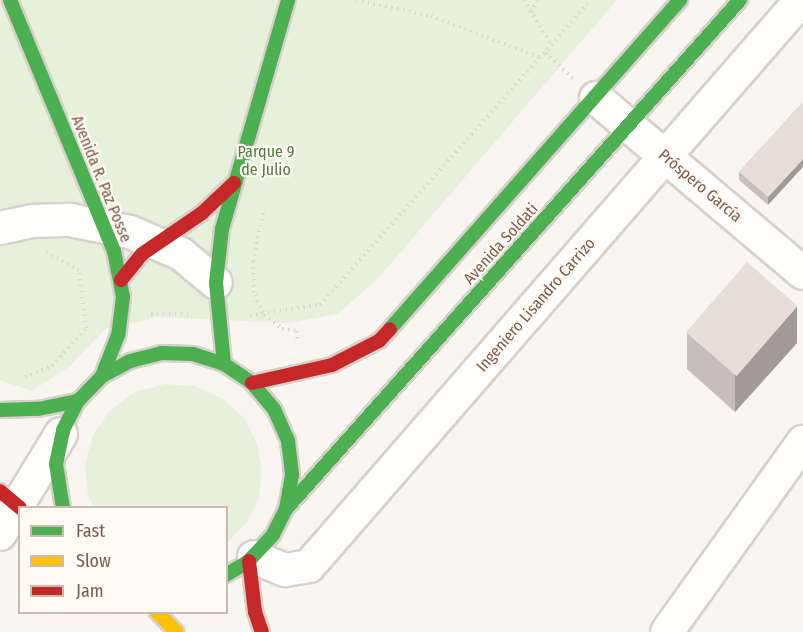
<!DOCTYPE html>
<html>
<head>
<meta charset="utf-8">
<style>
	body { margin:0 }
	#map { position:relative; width:803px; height:632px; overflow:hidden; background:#f9f5f0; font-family:"Fira Sans Condensed",sans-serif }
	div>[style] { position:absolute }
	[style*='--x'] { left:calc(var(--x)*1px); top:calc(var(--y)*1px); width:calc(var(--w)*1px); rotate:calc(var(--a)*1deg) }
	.green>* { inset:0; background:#e7f0db }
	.path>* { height:4px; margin-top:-2px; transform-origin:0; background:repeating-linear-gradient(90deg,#dcd5d0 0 1.5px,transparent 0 6px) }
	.roads { filter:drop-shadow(2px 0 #d7d1cb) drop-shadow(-2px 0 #d7d1cb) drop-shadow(0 2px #d7d1cb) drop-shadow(0 -2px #d7d1cb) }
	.street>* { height:32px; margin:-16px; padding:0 16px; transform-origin:16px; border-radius:16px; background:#fefefd }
	.fast>* { height:14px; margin:-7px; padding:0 7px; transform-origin:7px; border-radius:7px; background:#4caf50 }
	.slow>* { height:14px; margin:-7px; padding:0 7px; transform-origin:7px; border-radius:7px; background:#ffc107 }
	.jam>* { height:14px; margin:-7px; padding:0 7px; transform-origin:7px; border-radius:7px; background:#c62828 }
	.wall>* { inset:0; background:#c6bfb9 }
	.shaded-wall>* { inset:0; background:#a19b96 }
	.building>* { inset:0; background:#e6ded7; transform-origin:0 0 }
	span { translate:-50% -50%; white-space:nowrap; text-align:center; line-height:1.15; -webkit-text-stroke:4.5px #fffaf3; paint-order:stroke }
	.park-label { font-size:16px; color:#537a41 }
	.street-label { font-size:16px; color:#7a5c4d }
	.legend { position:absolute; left:18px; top:506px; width:210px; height:108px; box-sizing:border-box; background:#fffaf3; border:2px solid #cabbb1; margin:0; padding:8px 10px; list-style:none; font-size:18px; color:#7a5c4d }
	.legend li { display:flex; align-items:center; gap:12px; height:30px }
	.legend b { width:30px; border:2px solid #cabbb1 }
</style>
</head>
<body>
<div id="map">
	<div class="green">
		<i style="clip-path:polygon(0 0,617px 0,376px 281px,337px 314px,289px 323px,157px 317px,104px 330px,70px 366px,32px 391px,0 380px)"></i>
		<i style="clip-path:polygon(165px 384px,195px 386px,223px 399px,244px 418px,257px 443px,262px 470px,259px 498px,247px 522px,227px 543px,226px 508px,94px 507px,88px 495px,85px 464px,93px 435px,110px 410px,135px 392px)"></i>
	</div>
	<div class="path">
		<i style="--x:356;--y:0;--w:77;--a:12"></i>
		<i style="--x:431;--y:16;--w:118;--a:20.9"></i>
		<i style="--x:524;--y:0;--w:54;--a:58.7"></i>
		<i style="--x:531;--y:12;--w:13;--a:-63"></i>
		<i style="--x:545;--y:53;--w:38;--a:42"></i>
		<i style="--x:263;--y:213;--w:49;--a:101.8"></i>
		<i style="--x:253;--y:261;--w:34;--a:87"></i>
		<i style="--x:255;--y:295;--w:22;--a:66"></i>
		<i style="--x:264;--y:315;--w:23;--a:38"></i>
		<i style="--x:282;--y:329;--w:15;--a:8"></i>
		<i style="--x:297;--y:331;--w:11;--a:85"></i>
		<i style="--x:151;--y:314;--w:37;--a:0"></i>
		<i style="--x:250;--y:315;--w:71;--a:-8.1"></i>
		<i style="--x:320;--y:305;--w:408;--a:-48.4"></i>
		<i style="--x:25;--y:377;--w:29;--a:-22"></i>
		<i style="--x:52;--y:366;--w:51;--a:-48.2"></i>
		<i style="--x:86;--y:328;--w:58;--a:-96.9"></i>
		<i style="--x:79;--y:270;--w:37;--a:-151"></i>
	</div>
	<div class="roads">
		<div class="street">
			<i style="--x:596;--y:98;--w:271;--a:40.2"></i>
			<i style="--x:0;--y:228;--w:35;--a:-12"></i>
			<i style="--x:34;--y:221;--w:36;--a:-2"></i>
			<i style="--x:70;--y:220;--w:61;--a:11.3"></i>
			<i style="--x:130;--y:232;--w:56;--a:23.3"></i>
			<i style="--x:181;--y:254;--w:45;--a:39.6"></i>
			<i style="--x:0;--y:534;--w:117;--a:-58.6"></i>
			<i style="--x:254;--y:557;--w:34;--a:23"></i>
			<i style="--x:285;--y:570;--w:24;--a:-9"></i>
			<i style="--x:309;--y:566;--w:750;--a:-49"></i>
			<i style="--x:667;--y:632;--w:234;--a:-54.4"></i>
		</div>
		<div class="fast">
			<i style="--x:10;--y:0;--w:272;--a:67.5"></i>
			<i style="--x:114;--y:251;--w:47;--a:78.9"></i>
			<i style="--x:123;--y:297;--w:38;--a:97"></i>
			<i style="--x:118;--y:335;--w:44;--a:111.3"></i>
			<i style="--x:390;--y:329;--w:439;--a:-48.6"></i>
			<i style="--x:224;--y:364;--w:81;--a:-95.6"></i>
			<i style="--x:216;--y:283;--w:54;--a:-83.7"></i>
			<i style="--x:222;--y:229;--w:238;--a:-73.9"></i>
			<i style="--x:0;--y:410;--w:38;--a:-2"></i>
			<i style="--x:38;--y:409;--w:41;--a:-11.3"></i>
			<i style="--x:63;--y:508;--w:45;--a:-99"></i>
			<i style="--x:56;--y:464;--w:35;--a:-78"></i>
			<i style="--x:63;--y:430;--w:33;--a:-63"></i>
			<i style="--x:78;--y:401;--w:35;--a:-46"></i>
			<i style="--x:102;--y:376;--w:32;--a:-28"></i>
			<i style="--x:130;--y:361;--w:32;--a:-14"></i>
			<i style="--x:161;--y:353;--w:32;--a:2"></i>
			<i style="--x:193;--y:354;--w:33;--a:18"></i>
			<i style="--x:224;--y:364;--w:34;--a:34"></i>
			<i style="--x:252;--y:383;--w:34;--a:50"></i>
			<i style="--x:274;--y:409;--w:35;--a:66"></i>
			<i style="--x:288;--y:441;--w:34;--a:83"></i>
			<i style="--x:292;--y:475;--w:35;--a:100"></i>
			<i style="--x:286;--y:509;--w:29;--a:117"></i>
			<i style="--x:273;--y:535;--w:35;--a:133"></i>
			<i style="--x:249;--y:561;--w:27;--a:149"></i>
			<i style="--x:286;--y:509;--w:682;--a:-48.27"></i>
		</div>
		<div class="slow">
			<i style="--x:157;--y:612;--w:28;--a:46"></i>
		</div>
		<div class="jam">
			<i style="--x:121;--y:280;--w:33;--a:-51"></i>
			<i style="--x:142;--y:254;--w:73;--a:-34.3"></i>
			<i style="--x:202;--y:213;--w:44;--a:-43.2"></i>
			<i style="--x:252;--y:383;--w:82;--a:-12.7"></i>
			<i style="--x:332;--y:365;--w:53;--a:-27.1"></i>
			<i style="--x:379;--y:341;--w:16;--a:-47"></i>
			<i style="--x:0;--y:491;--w:26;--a:40"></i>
			<i style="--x:249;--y:561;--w:51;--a:83.3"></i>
			<i style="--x:255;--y:612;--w:21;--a:71"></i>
		</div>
	</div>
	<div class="wall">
		<i style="clip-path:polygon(803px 102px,768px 205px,739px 180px,739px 172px)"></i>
		<i style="clip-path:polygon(687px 333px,797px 343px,735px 412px,687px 369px)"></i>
	</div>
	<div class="shaded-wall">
		<i style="clip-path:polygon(803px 159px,803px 167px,768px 205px,768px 197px)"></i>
		<i style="clip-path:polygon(797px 306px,797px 343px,735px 412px,735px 375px)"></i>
	</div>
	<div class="building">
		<i style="clip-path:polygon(803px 102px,803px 159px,768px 197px,739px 172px)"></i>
		<i style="left:747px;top:262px;width:67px;height:93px;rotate:41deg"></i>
	</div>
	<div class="park-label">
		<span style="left:266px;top:161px">Parque 9<br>de Julio</span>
	</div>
	<div class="street-label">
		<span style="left:101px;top:179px;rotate:68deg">Avenida R. Paz Posse</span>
		<span style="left:700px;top:186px;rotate:40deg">Próspero García</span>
		<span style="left:501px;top:244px;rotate:-48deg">Avenida Soldati</span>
		<span style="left:536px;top:305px;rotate:-49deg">Ingeniero Lisandro Carrizo</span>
	</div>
	<ul class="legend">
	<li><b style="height:8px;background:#4caf50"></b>Fast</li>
	<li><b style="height:8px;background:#ffc107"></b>Slow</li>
	<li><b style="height:8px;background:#c62828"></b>Jam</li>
	</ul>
</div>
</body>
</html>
